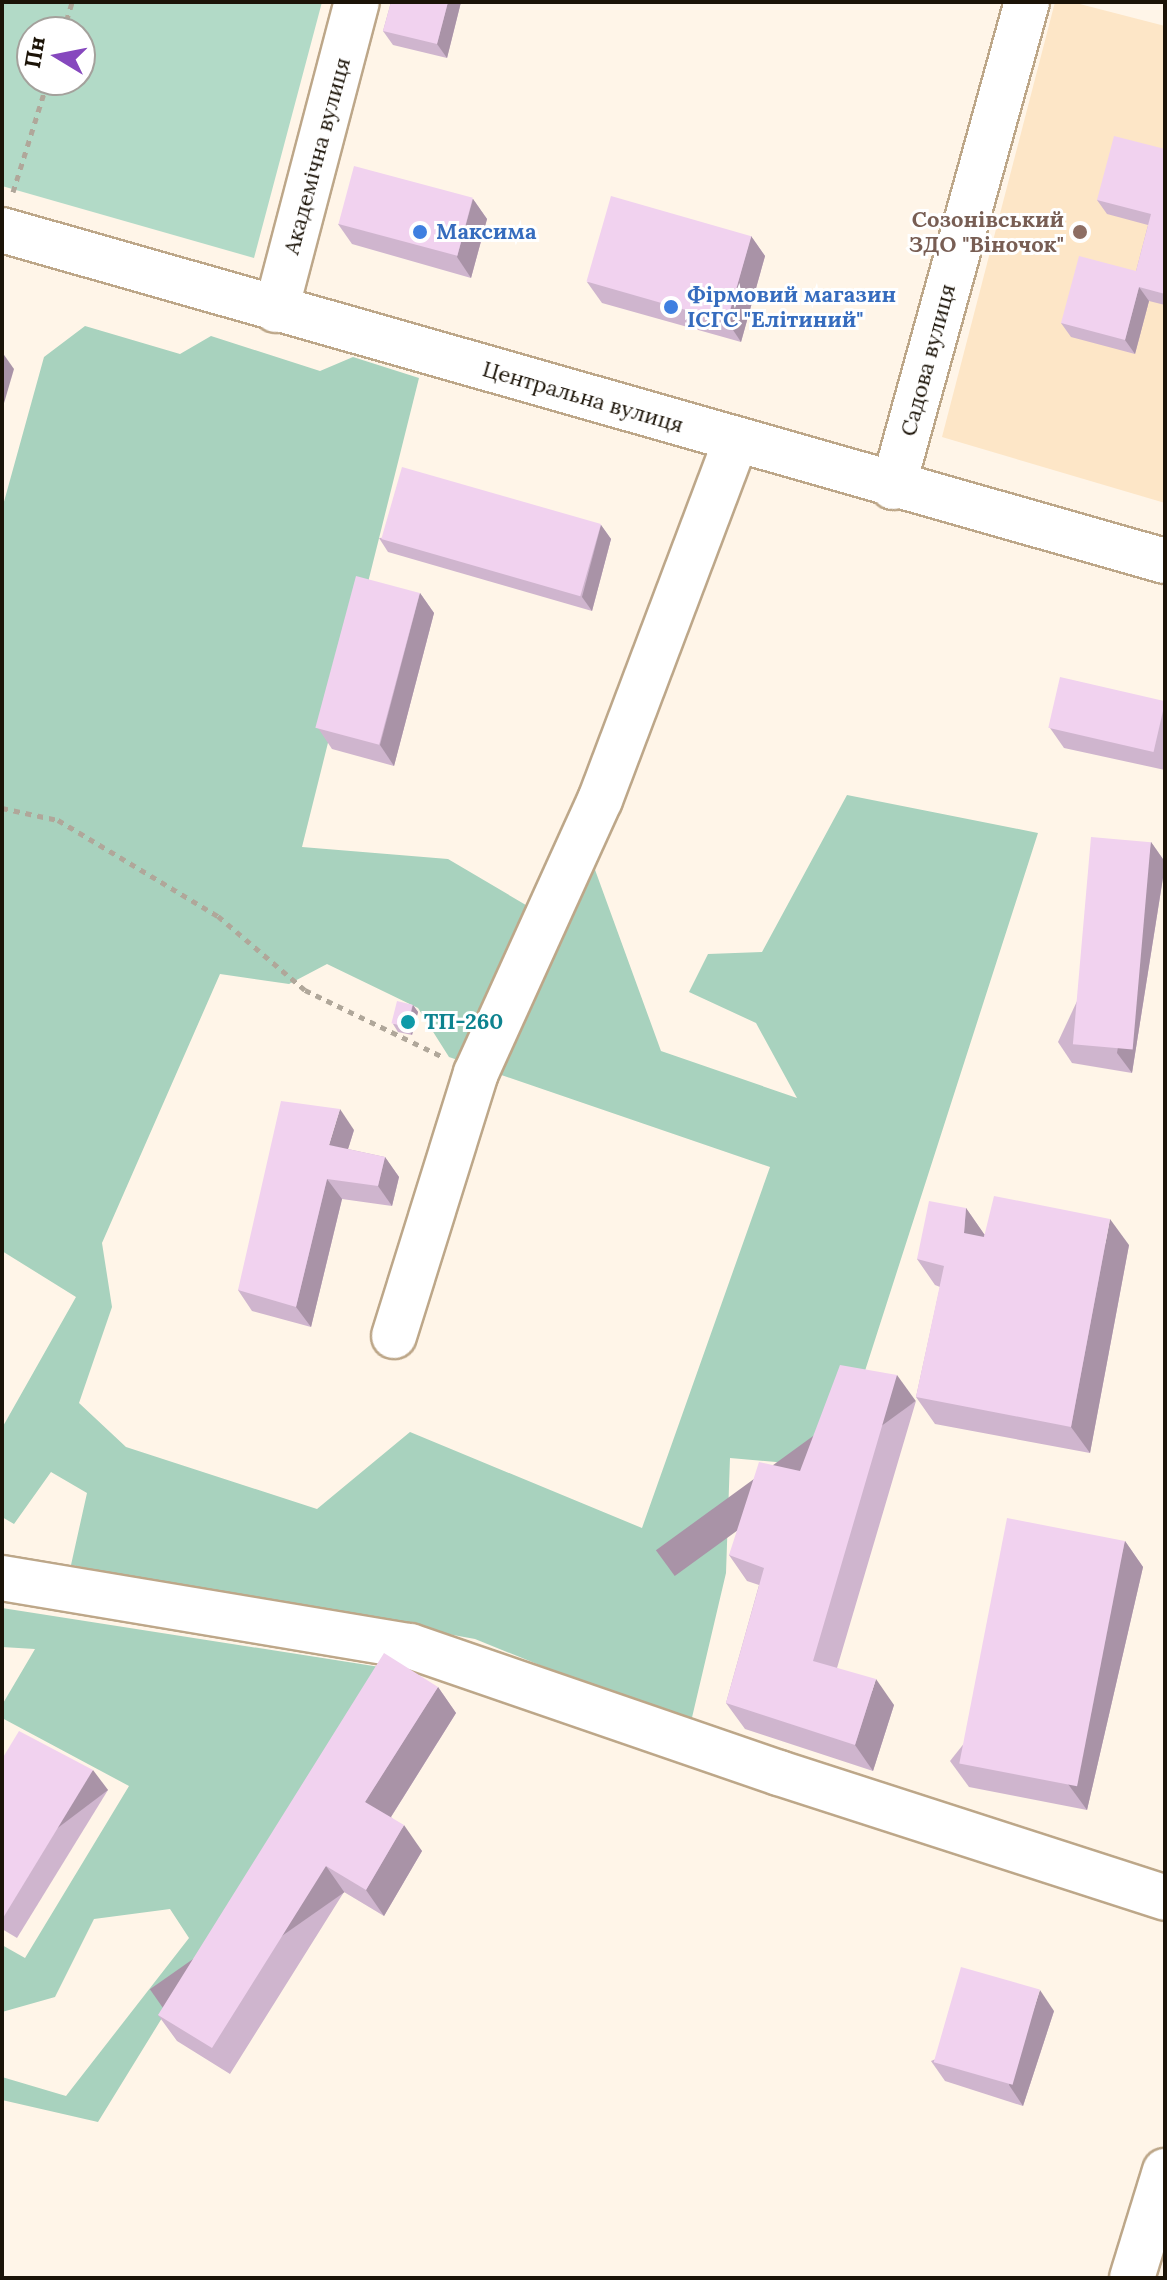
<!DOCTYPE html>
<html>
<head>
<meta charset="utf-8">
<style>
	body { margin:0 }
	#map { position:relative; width:1167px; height:2280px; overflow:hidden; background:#fff5e8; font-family:Lora,serif }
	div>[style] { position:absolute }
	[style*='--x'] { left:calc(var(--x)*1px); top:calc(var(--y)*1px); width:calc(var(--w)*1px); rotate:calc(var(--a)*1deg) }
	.built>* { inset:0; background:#fde6c7 }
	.green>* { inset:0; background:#b2dac7 }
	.forest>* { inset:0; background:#a8d2be }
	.path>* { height:5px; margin-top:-2.5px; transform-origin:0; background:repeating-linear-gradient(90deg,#b0a79a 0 6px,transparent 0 12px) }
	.roads { filter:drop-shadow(2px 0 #bda789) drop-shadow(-2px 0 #bda789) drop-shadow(0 2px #bda789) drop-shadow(0 -2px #bda789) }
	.minor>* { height:44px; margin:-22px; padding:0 22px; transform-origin:22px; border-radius:22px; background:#fff }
	.wall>* { inset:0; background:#cfb5ce }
	.shaded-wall>* { inset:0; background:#a993a7; transform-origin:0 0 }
	.building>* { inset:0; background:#f1d2ef; transform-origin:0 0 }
	.dots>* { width:22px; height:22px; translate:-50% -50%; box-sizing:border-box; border:4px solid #fff; border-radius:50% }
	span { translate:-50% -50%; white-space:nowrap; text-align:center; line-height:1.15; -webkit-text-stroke:6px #fff; paint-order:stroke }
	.street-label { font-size:22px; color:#1b1307 }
	.education-label { font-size:22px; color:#785e54; font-weight:700 }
	.right { translate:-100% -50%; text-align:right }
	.shop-label { font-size:22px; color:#366cbe; font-weight:700 }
	.left { translate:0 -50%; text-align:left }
	.culture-label { font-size:22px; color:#0d838f; font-weight:700 }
	.frame { position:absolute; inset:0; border:4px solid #1b1307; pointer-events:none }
	.north { position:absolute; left:16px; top:16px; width:80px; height:80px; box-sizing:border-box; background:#fff; border:2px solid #a4a19c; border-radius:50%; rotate:280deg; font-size:22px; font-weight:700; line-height:32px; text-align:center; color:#1b1307 }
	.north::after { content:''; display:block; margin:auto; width:28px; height:36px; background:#8648be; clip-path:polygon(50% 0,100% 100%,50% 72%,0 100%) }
</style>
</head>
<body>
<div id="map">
	<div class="built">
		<i style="clip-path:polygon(1055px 2px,1072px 2px,1165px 26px,1165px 503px,942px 437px)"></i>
	</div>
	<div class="green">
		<i style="clip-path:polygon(evenodd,2px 2px,322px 2px,254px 258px,2px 186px,2px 2px,32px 32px,80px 32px,80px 80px,32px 80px,32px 32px)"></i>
	</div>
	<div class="forest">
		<i style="clip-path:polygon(evenodd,85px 326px,180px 354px,211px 336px,320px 371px,353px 357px,419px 378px,302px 847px,448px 859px,553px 921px,594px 867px,661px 1051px,797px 1098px,756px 1023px,689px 992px,708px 954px,762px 952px,847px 795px,1038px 833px,864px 1374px,824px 1478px,776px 1462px,730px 1458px,726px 1573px,690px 1726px,475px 1639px,71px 1565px,87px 1493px,51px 1472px,14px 1524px,2px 1517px,2px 1428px,76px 1297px,2px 1251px,2px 509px,44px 357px,85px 326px,327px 964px,418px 1008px,449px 1057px,770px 1167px,642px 1528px,410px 1432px,317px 1509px,126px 1447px,79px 1403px,112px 1307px,102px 1243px,220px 974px,289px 984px,327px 964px)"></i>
		<i style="clip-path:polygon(2px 1608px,399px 1670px,322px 1758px,98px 2122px,2px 2100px,2px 2077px,66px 2096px,189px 1938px,170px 1909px,94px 1919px,55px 1997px,2px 2012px,2px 1945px,25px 1958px,129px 1786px,2px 1718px,2px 1705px,35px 1649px,2px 1647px)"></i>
	</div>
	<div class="path">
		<i style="--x:63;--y:32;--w:31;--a:-73"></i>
		<i style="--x:13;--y:192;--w:117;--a:-72.6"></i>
		<i style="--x:2;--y:808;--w:57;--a:12.1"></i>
		<i style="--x:58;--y:820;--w:187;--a:31"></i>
		<i style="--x:218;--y:916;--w:114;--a:40.4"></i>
		<i style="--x:305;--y:990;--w:153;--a:25.9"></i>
	</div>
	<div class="roads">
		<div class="minor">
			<i style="--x:2;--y:230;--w:1209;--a:15.89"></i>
			<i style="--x:276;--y:310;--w:318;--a:-75.3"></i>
			<i style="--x:893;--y:487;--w:503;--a:-74.56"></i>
			<i style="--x:394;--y:1336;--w:275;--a:-72.7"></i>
			<i style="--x:476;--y:1073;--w:300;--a:-65.6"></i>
			<i style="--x:600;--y:800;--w:385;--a:-69.3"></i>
			<i style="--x:2;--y:1578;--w:414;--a:9.5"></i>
			<i style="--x:410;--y:1646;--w:390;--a:19"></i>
			<i style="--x:779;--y:1773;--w:406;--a:17.9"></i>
			<i style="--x:1132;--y:2278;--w:112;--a:-72.9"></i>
		</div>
	</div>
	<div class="wall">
		<i style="clip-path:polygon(391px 2px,461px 2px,447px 58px,393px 45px,383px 31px)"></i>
		<i style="clip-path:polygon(1165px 149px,1165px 305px,1149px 301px,1135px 354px,1071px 337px,1061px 323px,1136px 271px,1148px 225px,1107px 214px,1097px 200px)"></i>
		<i style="clip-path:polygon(473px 199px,487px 219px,471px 278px,352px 244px,338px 224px)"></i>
		<i style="clip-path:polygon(751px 236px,765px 256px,741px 342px,602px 303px,587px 282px)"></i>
		<i style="clip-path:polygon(601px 525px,611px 539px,592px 611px,388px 552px,379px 538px)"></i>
		<i style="clip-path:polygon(420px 593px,434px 613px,394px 766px,332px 749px,318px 728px)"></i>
		<i style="clip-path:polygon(1165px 701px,1165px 770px,1064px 748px,1050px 728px)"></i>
		<i style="clip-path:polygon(1151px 842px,1165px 862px,1165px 865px,1132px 1073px,1072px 1063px,1058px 1042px)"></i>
		<i style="clip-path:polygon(413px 1005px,418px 1012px,412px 1035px,398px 1032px,393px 1024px)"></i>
		<i style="clip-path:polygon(354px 1130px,348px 1149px,385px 1157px,399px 1177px,392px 1206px,342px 1199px,311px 1327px,252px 1311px,238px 1290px)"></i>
		<i style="clip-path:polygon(966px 1208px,984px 1234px,1129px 1245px,1090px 1453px,935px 1424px,916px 1397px,940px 1287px,935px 1285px,917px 1259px)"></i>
		<i style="clip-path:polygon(916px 1401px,837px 1668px,894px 1705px,873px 1771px,745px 1729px,726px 1703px,759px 1585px,747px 1581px,729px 1555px,800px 1471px)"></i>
		<i style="clip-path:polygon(1125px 1541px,1143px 1567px,1087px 1810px,969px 1787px,950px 1761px)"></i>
		<i style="clip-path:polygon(438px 1687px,456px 1713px,391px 1817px,422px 1851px,384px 1916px,344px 1892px,230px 2074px,177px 2041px,158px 2015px)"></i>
		<i style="clip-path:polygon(2px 1759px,108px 1790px,17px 1938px,2px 1929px)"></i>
		<i style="clip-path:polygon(1054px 2011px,1023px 2106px,945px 2081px,931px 2061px)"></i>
	</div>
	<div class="shaded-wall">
		<i style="clip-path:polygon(448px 2px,461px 2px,447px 58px,437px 44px)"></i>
		<i style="clip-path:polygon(473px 199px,487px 219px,471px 278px,457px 257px)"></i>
		<i style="clip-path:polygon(751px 236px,765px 256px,741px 342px,727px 321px)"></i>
		<i style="clip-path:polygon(1139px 287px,1149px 301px,1135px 354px,1125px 340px)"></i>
		<i style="clip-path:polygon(2px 352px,14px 369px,2px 410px)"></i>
		<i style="clip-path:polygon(601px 525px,611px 539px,592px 611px,582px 597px)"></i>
		<i style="clip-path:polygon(420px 593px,434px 613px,394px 766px,380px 745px)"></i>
		<i style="clip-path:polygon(1151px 842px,1165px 862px,1165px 865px,1132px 1073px,1117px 1053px)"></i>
		<i style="clip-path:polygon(413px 1005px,418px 1012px,412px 1035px,407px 1028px)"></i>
		<i style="clip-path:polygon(340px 1109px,354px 1130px,343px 1165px,329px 1145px)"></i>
		<i style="clip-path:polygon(385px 1157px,399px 1177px,392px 1206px,378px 1186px)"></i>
		<i style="clip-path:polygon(327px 1179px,342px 1199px,311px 1327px,296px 1307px)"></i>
		<i style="clip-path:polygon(966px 1208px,984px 1234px,982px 1260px,964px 1233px)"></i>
		<i style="clip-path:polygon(1110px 1219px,1129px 1245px,1090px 1453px,1071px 1427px)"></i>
		<i style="left:897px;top:1375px;width:32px;height:298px;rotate:54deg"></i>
		<i style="clip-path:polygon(1125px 1541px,1143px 1567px,1087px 1810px,1068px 1784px)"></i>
		<i style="clip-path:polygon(876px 1679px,894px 1705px,873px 1771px,855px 1745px)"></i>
		<i style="clip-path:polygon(438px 1687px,456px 1713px,384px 1828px,365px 1802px)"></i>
		<i style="left:93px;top:1770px;width:25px;height:173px;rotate:53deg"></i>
		<i style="clip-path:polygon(404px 1825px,422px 1851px,384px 1916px,366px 1890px)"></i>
		<i style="left:326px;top:1866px;width:32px;height:215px;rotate:55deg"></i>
		<i style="clip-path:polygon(1040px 1990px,1054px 2011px,1023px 2106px,1009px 2085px)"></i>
	</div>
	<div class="building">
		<i style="clip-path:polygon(391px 2px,448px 2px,437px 44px,383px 31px)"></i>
		<i style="clip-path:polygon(1114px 136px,1165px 149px,1165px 196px,1163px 204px,1165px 204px,1165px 294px,1139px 287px,1125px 340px,1061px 323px,1079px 256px,1136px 271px,1151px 214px,1097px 200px)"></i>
		<i style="left:354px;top:166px;width:123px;height:60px;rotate:15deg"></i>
		<i style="left:611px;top:196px;width:146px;height:89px;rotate:16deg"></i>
		<i style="left:402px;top:467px;width:207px;height:75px;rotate:16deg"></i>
		<i style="left:356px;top:576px;width:66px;height:157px;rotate:15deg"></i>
		<i style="left:1060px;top:677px;width:108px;height:52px;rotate:13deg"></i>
		<i style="left:1091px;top:837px;width:60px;height:208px;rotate:5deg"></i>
		<i style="left:397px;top:1001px;width:16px;height:23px;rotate:14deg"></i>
		<i style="clip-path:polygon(281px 1101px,340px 1109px,329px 1145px,385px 1157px,378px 1186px,327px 1179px,296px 1307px,238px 1290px)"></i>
		<i style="clip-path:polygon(994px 1196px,1110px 1219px,1071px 1427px,916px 1397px,944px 1266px,917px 1259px,929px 1201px,966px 1208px,964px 1233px,984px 1237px)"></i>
		<i style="clip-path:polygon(840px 1365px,897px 1375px,813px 1661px,876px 1679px,855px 1745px,726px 1703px,764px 1568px,729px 1555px,759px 1462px,800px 1471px)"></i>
		<i style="left:1007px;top:1518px;width:120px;height:250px;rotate:11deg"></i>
		<i style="clip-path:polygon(384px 1653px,438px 1687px,365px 1802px,404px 1825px,366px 1890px,326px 1866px,212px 2048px,158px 2015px)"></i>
		<i style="clip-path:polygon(19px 1731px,93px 1770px,3px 1918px,2px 1759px)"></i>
		<i style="left:961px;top:1967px;width:82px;height:99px;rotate:16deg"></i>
	</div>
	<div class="dots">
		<i style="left:420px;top:232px;background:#3f7fe0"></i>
		<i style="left:1080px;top:232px;background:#8d6e63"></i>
		<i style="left:671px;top:307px;background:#3f7fe0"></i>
		<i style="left:408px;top:1022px;background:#0f9aa8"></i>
	</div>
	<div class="street-label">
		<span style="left:317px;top:156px;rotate:-75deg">Академічна вулиця</span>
		<span style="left:928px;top:360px;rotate:-75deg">Садова вулиця</span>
		<span style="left:583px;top:397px;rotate:16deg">Центральна вулиця</span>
	</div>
	<div class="education-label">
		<span class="right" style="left:1064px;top:232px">Созонівський<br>ЗДО "Віночок"</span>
	</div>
	<div class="shop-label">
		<span class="left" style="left:436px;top:232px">Максима</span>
		<span class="left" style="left:687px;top:307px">Фірмовий магазин<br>ІСГС "Елітиний"</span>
	</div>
	<div class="culture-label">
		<span class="left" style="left:424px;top:1022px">ТП-260</span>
	</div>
	<div class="frame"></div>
	<div class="north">Пн</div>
</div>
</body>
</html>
